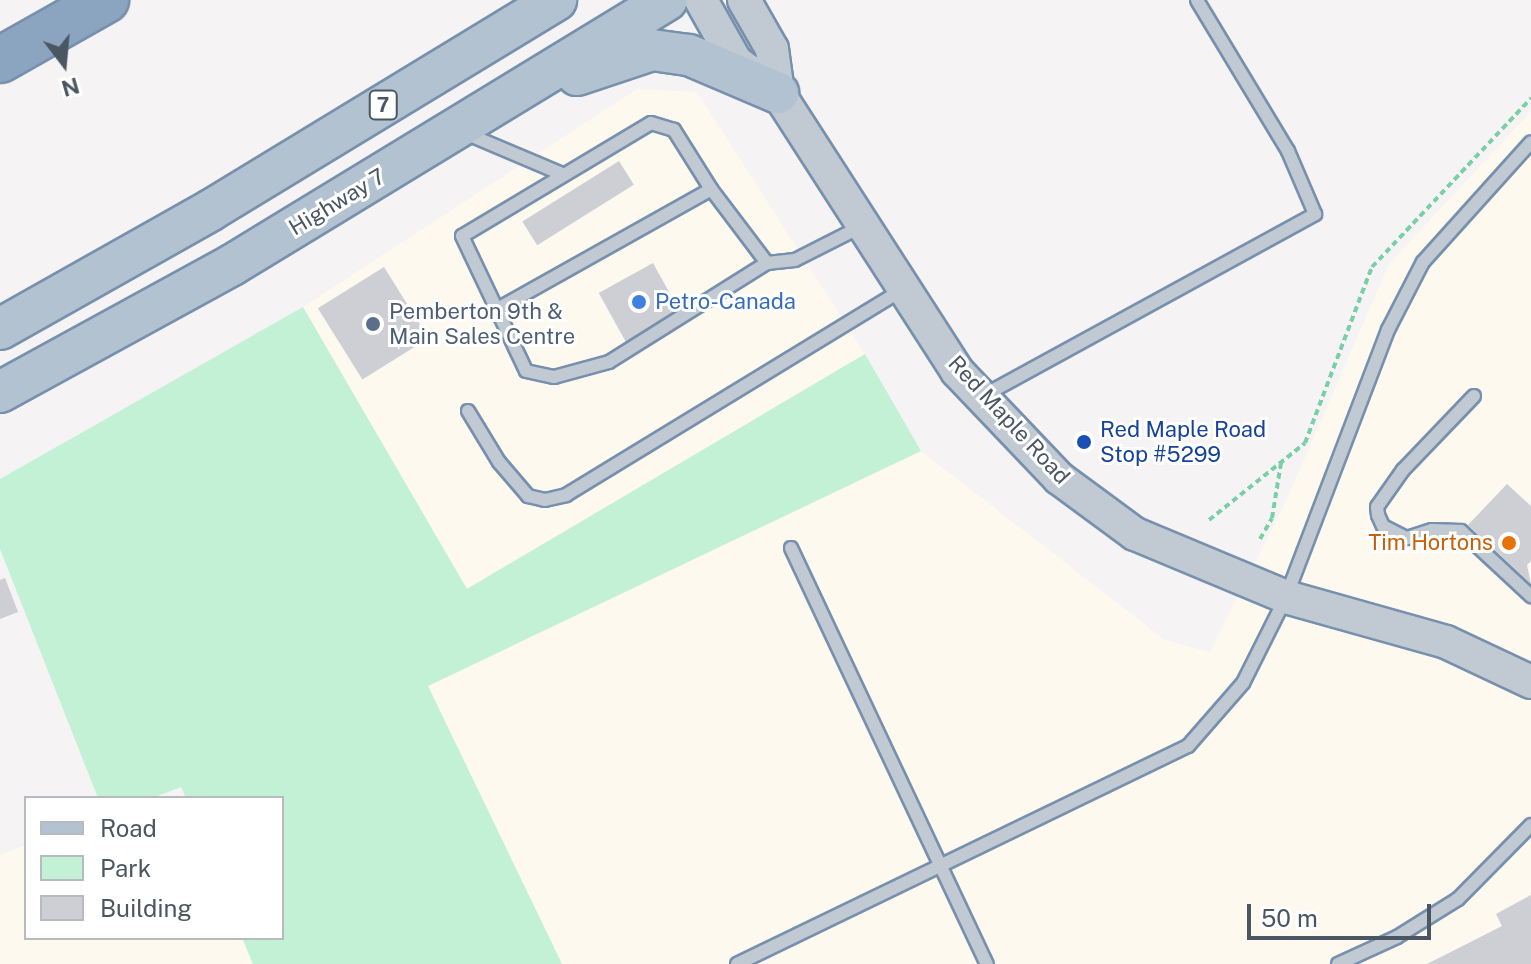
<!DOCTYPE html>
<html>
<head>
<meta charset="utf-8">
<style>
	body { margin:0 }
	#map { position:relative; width:1531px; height:964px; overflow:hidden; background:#f5f3f3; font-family:"Public Sans",sans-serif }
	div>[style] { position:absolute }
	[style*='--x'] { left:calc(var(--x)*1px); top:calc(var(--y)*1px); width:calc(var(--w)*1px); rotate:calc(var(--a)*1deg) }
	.commercial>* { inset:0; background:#fdf9ef }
	.green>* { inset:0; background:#c3f1d5 }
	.building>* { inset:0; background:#cdcfd5; transform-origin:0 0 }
	.path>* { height:4px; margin-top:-2px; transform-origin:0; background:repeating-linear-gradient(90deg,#7ad0a6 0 6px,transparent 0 10px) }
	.roads { filter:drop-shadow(2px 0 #7690ad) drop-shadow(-2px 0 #7690ad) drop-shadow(0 2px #7690ad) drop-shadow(0 -2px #7690ad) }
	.service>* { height:12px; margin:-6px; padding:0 6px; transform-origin:6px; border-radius:6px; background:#c1cad2 }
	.tertiary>* { height:32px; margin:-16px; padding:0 16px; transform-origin:16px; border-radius:16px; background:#c1cad2 }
	.primary>* { height:40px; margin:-20px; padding:0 20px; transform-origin:20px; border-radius:20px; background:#b3c2d1 }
	.motorway>* { height:44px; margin:-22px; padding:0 22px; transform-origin:22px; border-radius:22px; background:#8ba5c1 }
	.dots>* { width:22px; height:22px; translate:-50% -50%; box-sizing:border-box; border:4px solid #fff; border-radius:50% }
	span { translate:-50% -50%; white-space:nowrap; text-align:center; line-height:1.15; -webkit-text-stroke:6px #fff; paint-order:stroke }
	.shield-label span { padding:2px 6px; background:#fff; border:2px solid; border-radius:6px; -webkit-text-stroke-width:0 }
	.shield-label { font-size:20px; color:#4a5661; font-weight:700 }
	.street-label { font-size:22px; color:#4a5661 }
	.shop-label { font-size:22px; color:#366cbe }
	.left { translate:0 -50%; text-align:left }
	.service-label { font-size:22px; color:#4e5e75 }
	.transit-label { font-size:22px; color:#164399 }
	.food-label { font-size:22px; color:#c56008 }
	.right { translate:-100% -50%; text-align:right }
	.legend { position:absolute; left:24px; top:796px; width:260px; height:144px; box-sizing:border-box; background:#fff; border:2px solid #b7bbc0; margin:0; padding:10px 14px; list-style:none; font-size:24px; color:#4a5661 }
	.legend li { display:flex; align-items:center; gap:16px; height:40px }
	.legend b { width:40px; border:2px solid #b7bbc0 }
	.north { position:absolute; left:24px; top:24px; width:80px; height:80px; -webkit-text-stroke:6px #fff; paint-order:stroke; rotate:164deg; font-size:22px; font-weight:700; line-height:32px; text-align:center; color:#4a5661 }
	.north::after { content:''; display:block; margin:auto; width:28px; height:36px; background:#4a5661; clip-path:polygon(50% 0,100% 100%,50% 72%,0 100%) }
	.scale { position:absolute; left:1247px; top:904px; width:184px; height:36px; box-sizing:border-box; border:4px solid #4a5661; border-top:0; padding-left:10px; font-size:24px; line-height:28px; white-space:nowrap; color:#4a5661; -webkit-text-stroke:6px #fff; paint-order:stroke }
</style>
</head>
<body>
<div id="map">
	<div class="commercial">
		<i style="clip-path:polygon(637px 89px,697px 92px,865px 354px,466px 589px,303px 307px)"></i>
		<i style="clip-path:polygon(1531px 111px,1531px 964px,562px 964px,428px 686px,921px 451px,1165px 640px,1210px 652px,1286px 501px,1389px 264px)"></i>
		<i style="clip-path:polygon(26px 845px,26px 938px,242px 938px,253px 964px,0 964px,0 855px)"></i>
	</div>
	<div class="green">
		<i style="clip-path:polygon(303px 307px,467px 589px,865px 354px,921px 451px,428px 686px,562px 964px,253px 964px,242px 938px,282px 938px,282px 798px,186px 798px,181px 787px,152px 798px,98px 798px,0 549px,0 479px)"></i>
	</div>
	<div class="building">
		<i style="left:619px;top:161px;width:28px;height:114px;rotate:58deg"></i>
		<i style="left:653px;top:263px;width:56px;height:62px;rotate:61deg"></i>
		<i style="left:384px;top:267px;width:84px;height:78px;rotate:58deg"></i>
		<i style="clip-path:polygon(1507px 484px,1531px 506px,1531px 561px,1527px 565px,1531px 584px,1468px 525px)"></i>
		<i style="clip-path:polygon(5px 578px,18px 612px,0 619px,0 580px)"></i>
		<i style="clip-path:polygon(1531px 895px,1531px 964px,1427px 964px,1502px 926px,1496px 914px)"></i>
	</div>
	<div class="path">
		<i style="--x:1209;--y:520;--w:123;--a:-38.7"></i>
		<i style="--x:1305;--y:443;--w:188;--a:-69.2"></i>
		<i style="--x:1372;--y:267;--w:232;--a:-46.7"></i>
		<i style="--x:1260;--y:539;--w:24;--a:-60"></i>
		<i style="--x:1272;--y:518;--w:56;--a:-80.7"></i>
	</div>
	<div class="roads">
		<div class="service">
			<i style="--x:465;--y:133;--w:105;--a:22.9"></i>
			<i style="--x:711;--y:189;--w:70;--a:-122.1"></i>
			<i style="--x:674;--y:130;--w:24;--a:-163"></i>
			<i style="--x:651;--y:123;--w:220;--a:149.1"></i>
			<i style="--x:462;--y:236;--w:149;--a:64.6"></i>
			<i style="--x:526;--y:371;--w:29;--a:12"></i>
			<i style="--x:554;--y:377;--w:57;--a:-15.3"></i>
			<i style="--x:609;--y:362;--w:186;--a:-32.1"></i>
			<i style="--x:494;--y:311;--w:249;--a:-29.3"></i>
			<i style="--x:711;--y:189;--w:93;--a:52.9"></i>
			<i style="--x:767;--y:263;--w:28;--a:-6"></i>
			<i style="--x:795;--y:260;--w:75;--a:-26.9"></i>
			<i style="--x:1474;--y:396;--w:103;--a:133.8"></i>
			<i style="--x:1403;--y:470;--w:45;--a:125.1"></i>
			<i style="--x:1377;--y:507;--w:8;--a:83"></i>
			<i style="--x:1378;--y:515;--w:12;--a:66"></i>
			<i style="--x:1383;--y:526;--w:27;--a:27"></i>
			<i style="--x:1407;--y:538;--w:26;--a:-18"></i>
			<i style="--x:1432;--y:530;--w:29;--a:2"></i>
			<i style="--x:1461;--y:531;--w:96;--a:42.9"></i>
			<i style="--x:981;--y:397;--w:381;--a:-28.7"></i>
			<i style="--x:1315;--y:214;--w:69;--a:-113.2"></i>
			<i style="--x:1288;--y:151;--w:176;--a:-121.1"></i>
			<i style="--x:468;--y:411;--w:60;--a:58.7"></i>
			<i style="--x:499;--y:462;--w:45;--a:49.5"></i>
			<i style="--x:528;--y:496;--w:17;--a:13"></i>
			<i style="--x:545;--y:500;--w:22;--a:-13"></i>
			<i style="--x:566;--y:495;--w:394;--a:-31.4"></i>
			<i style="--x:791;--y:548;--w:460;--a:64.8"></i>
			<i style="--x:737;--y:964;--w:501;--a:-25.8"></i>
			<i style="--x:1188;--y:746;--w:84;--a:-48.9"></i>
			<i style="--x:1243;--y:683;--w:96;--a:-63.4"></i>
			<i style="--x:1286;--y:597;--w:286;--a:-69.1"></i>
			<i style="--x:1388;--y:330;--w:76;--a:-62.8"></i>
			<i style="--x:1423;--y:262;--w:161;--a:-48"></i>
			<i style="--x:1338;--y:964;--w:65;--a:-24.6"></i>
			<i style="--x:1397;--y:937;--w:72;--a:-31.9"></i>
			<i style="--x:1458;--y:899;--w:104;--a:-45.4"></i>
		</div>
		<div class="tertiary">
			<i style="--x:701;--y:0;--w:71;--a:60.6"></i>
			<i style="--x:736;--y:62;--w:52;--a:36.4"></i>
			<i style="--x:778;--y:93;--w:331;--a:57.2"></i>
			<i style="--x:957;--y:371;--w:148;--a:46.4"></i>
			<i style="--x:1059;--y:478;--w:94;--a:36.4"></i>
			<i style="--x:1135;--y:534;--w:164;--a:22.6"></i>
			<i style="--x:1286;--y:597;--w:166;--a:15.7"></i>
			<i style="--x:1446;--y:642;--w:94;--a:25.2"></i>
			<i style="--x:744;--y:0;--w:56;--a:60.3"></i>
			<i style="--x:772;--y:49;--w:44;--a:82.2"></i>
		</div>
		<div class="primary">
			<i style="--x:577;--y:75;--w:79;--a:-18.4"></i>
			<i style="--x:652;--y:50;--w:37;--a:8"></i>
			<i style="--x:689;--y:55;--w:97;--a:23.1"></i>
			<i style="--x:0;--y:329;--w:242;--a:-29.4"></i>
			<i style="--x:211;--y:210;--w:404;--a:-31.3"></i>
			<i style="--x:0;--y:392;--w:264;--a:-28.7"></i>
			<i style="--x:232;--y:265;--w:509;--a:-31.35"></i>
		</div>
		<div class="motorway">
			<i style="--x:0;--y:60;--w:122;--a:-29.5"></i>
		</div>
	</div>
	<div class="dots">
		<i style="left:639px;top:302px;background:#3f7fe0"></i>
		<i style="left:373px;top:324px;background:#5c6f8a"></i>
		<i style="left:1084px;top:442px;background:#1a4fb4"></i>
		<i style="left:1509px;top:543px;background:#e8710a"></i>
	</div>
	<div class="shield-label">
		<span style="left:383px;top:105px">7</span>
	</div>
	<div class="street-label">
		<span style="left:337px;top:202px;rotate:-31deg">Highway 7</span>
		<span style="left:1009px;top:420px;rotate:47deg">Red Maple Road</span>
	</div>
	<div class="shop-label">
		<span class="left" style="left:655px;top:302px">Petro-Canada</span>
	</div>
	<div class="service-label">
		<span class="left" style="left:389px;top:324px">Pemberton 9th &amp;<br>Main Sales Centre</span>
	</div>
	<div class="transit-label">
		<span class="left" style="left:1100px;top:442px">Red Maple Road<br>Stop #5299</span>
	</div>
	<div class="food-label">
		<span class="right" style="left:1493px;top:543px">Tim Hortons</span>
	</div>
	<ul class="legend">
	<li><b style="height:10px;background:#b3c2d1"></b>Road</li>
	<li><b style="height:22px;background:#c3f1d5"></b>Park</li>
	<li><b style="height:22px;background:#cdcfd5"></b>Building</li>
	</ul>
	<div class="north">N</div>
	<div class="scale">50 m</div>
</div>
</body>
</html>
